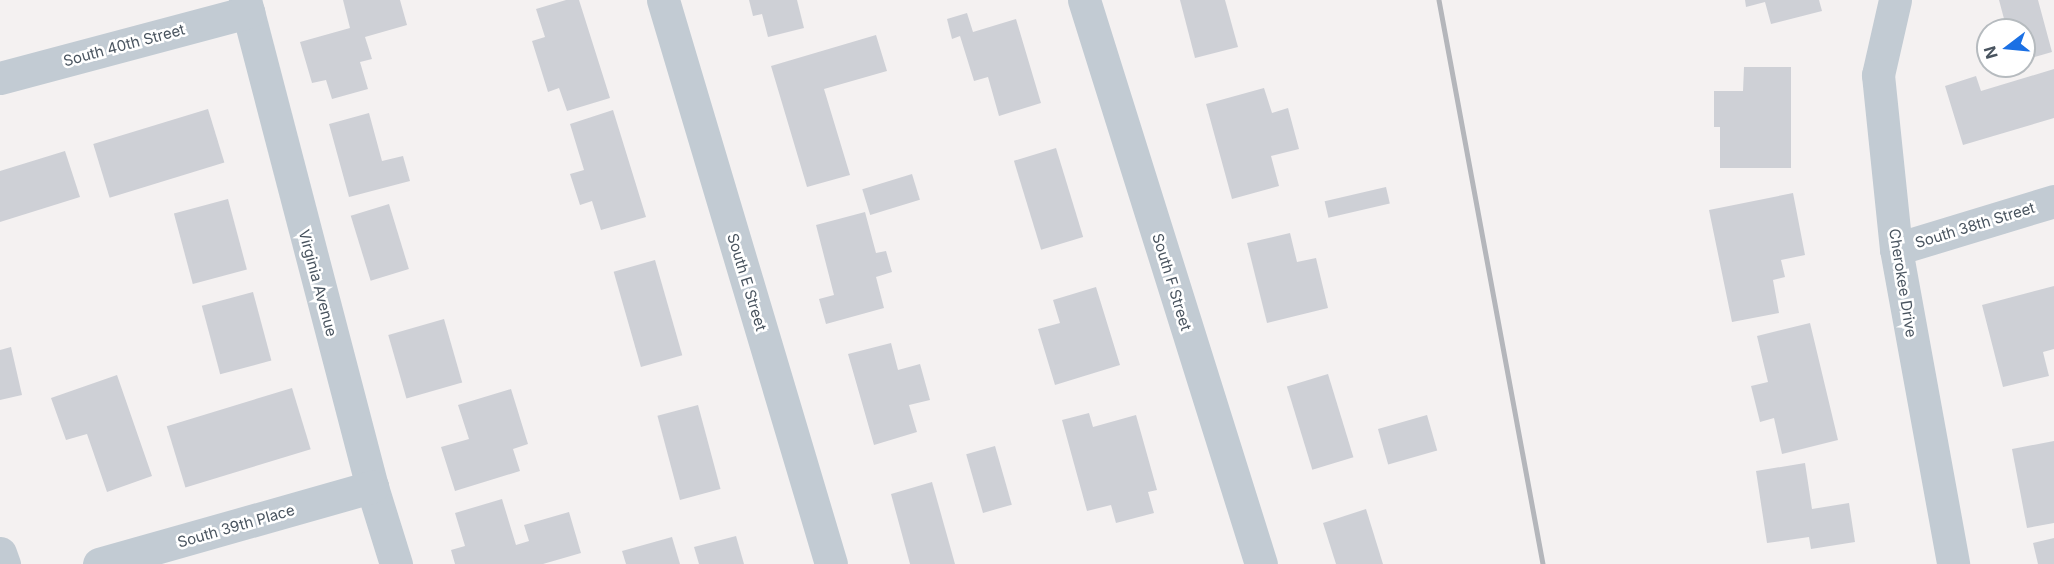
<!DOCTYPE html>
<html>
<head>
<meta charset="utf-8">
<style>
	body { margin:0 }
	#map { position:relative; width:2054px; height:564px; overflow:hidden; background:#f4f1f1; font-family:Inter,sans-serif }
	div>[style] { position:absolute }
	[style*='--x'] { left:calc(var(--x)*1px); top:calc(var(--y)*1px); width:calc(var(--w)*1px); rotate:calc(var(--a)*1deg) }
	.building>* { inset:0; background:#ced0d6; transform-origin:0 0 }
	.minor>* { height:33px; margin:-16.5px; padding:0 16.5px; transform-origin:16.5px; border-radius:16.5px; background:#c2cbd3 }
	.rail>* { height:4.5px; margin:-2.25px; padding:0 2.25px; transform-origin:2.25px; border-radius:2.25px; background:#b4b6bb }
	span { translate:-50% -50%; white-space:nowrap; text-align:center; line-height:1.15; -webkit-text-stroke:5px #fff; paint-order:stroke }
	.street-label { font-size:15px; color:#49545f }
	.north { position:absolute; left:1976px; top:18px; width:60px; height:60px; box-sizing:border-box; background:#fff; border:2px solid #b6bbbf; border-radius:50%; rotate:254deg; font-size:16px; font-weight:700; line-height:24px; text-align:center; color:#49545f }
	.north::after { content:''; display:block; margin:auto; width:21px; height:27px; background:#1b70e4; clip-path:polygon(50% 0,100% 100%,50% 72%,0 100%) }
</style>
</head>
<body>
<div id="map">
	<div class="building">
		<i style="clip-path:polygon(343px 0,400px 0,407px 25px,365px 37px,372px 59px,360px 62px,368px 89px,332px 99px,326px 80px,312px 83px,300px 42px,350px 28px)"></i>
		<i style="clip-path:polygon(566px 0,579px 0,610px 98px,567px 111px,559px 88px,548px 92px,532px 41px,545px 37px,536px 9px)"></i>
		<i style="clip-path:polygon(749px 0,797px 0,804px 28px,768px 37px,762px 14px,753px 16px)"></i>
		<i style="clip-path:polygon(1180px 0,1225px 0,1238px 47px,1195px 58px)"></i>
		<i style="clip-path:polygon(1745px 0,1819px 0,1822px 11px,1771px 24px,1765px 2px,1746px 7px)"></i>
		<i style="clip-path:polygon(1999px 0,2038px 0,2052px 52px,2024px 60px,2024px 30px,2007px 30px)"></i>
		<i style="clip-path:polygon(967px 13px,973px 32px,1016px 19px,1041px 103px,999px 116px,988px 77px,974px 81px,960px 36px,952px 39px,947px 19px)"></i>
		<i style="clip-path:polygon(876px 35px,887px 71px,824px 89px,850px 175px,807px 187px,771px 66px)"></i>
		<i style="clip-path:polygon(1744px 67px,1791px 67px,1791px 168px,1720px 168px,1720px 127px,1714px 127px,1714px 91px,1743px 91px)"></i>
		<i style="clip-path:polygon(2054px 69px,2054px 118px,1963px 145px,1945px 86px,1976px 76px,1981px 91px)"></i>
		<i style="clip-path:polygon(1264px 88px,1272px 113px,1288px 108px,1299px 149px,1271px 156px,1279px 186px,1232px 199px,1206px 104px)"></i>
		<i style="left:208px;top:109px;width:56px;height:120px;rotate:73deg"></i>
		<i style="clip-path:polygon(613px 110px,646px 217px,601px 230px,592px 201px,580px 205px,570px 174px,584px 170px,570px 124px)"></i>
		<i style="clip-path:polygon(369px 113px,382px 161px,403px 156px,410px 181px,349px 197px,329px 124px)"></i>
		<i style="left:1056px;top:148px;width:93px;height:44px;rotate:73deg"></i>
		<i style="clip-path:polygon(65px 151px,80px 197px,0 222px,0 171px)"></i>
		<i style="left:912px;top:174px;width:27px;height:52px;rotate:73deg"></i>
		<i style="left:1386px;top:187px;width:17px;height:63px;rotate:77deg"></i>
		<i style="clip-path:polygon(1793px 193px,1805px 255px,1781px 260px,1785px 277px,1773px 280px,1779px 313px,1732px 322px,1709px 210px)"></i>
		<i style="left:228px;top:199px;width:73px;height:56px;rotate:75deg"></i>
		<i style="left:389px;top:204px;width:68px;height:40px;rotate:73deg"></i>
		<i style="clip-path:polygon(865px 212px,876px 253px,886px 251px,892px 272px,876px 277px,884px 308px,826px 324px,819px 299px,834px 295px,816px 225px)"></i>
		<i style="clip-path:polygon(1290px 233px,1297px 262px,1316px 258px,1328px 308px,1267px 323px,1247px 243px)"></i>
		<i style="left:655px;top:260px;width:99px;height:43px;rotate:74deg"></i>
		<i style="clip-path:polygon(2054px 286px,2054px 349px,2043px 352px,2049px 376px,2003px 387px,1982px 305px)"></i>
		<i style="clip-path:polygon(1096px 287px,1120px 365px,1055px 385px,1038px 329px,1060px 323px,1053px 300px)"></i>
		<i style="left:253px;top:292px;width:71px;height:53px;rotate:75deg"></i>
		<i style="left:444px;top:319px;width:66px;height:58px;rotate:74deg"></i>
		<i style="clip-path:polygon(1810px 323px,1838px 440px,1782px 454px,1774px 418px,1760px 422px,1751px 386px,1768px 382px,1757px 336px)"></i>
		<i style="clip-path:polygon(891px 343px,898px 370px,920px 364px,930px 400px,909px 405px,917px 432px,874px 445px,848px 354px)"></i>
		<i style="clip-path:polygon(11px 347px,22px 395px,0 400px,0 350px)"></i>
		<i style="left:1328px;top:374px;width:87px;height:43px;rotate:73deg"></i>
		<i style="clip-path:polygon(117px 375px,152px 476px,107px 492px,87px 434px,66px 440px,51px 398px)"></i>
		<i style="left:292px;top:388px;width:64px;height:131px;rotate:73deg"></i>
		<i style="clip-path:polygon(511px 389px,528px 444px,513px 449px,520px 471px,455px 491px,441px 447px,469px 439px,458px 405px)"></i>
		<i style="left:698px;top:405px;width:87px;height:42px;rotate:75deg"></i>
		<i style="clip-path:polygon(1089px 413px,1093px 427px,1136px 415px,1157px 490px,1148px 492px,1154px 513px,1116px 523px,1111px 505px,1087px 511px,1062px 420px)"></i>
		<i style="left:1427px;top:415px;width:37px;height:51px;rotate:74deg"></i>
		<i style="clip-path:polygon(2054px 441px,2054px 523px,2027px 528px,2012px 449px)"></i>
		<i style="left:995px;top:446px;width:61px;height:30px;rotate:74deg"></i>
		<i style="clip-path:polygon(1805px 463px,1812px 509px,1849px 503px,1855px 542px,1811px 549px,1809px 537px,1767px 543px,1756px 471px)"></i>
		<i style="clip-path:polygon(932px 482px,955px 564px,910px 564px,891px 494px)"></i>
		<i style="clip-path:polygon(502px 499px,516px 545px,529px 541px,524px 525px,569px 512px,581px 553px,543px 564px,455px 564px,451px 550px,465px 546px,455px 513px)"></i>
		<i style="clip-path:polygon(1366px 509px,1383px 564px,1336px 564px,1323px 523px)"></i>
		<i style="clip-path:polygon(736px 536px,744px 564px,699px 564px,694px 547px)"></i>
		<i style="clip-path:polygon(672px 537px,680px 564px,626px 564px,622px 551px)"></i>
		<i style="clip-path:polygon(2054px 538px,2054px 564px,2038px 564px,2033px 543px)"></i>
	</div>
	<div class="minor">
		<i style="--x:245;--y:0;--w:503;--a:75.38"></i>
		<i style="--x:372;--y:487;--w:81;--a:72.7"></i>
		<i style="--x:663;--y:0;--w:588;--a:73.41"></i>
		<i style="--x:1084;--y:0;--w:591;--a:72.58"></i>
		<i style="--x:1895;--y:0;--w:77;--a:102.8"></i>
		<i style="--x:1878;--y:75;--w:175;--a:84.1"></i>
		<i style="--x:1896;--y:249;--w:320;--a:79.7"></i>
		<i style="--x:0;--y:78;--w:257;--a:-14.9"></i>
		<i style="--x:1896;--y:249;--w:165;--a:-16.9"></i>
		<i style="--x:0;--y:553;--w:12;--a:70"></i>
		<i style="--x:99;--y:564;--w:284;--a:-15.8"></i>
	</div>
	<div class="rail">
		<i style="--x:1439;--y:0;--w:574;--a:79.55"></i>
	</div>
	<div class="street-label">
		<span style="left:124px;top:45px;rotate:-15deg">South 40th Street</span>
		<span style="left:1975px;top:225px;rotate:-17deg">South 38th Street</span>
		<span style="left:747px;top:282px;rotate:73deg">South E Street</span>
		<span style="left:1172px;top:282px;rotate:73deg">South F Street</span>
		<span style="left:318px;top:283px;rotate:75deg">Virginia Avenue</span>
		<span style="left:1903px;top:283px;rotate:81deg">Cherokee Drive</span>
		<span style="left:236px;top:526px;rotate:-16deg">South 39th Place</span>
	</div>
	<div class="north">N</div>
</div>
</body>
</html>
